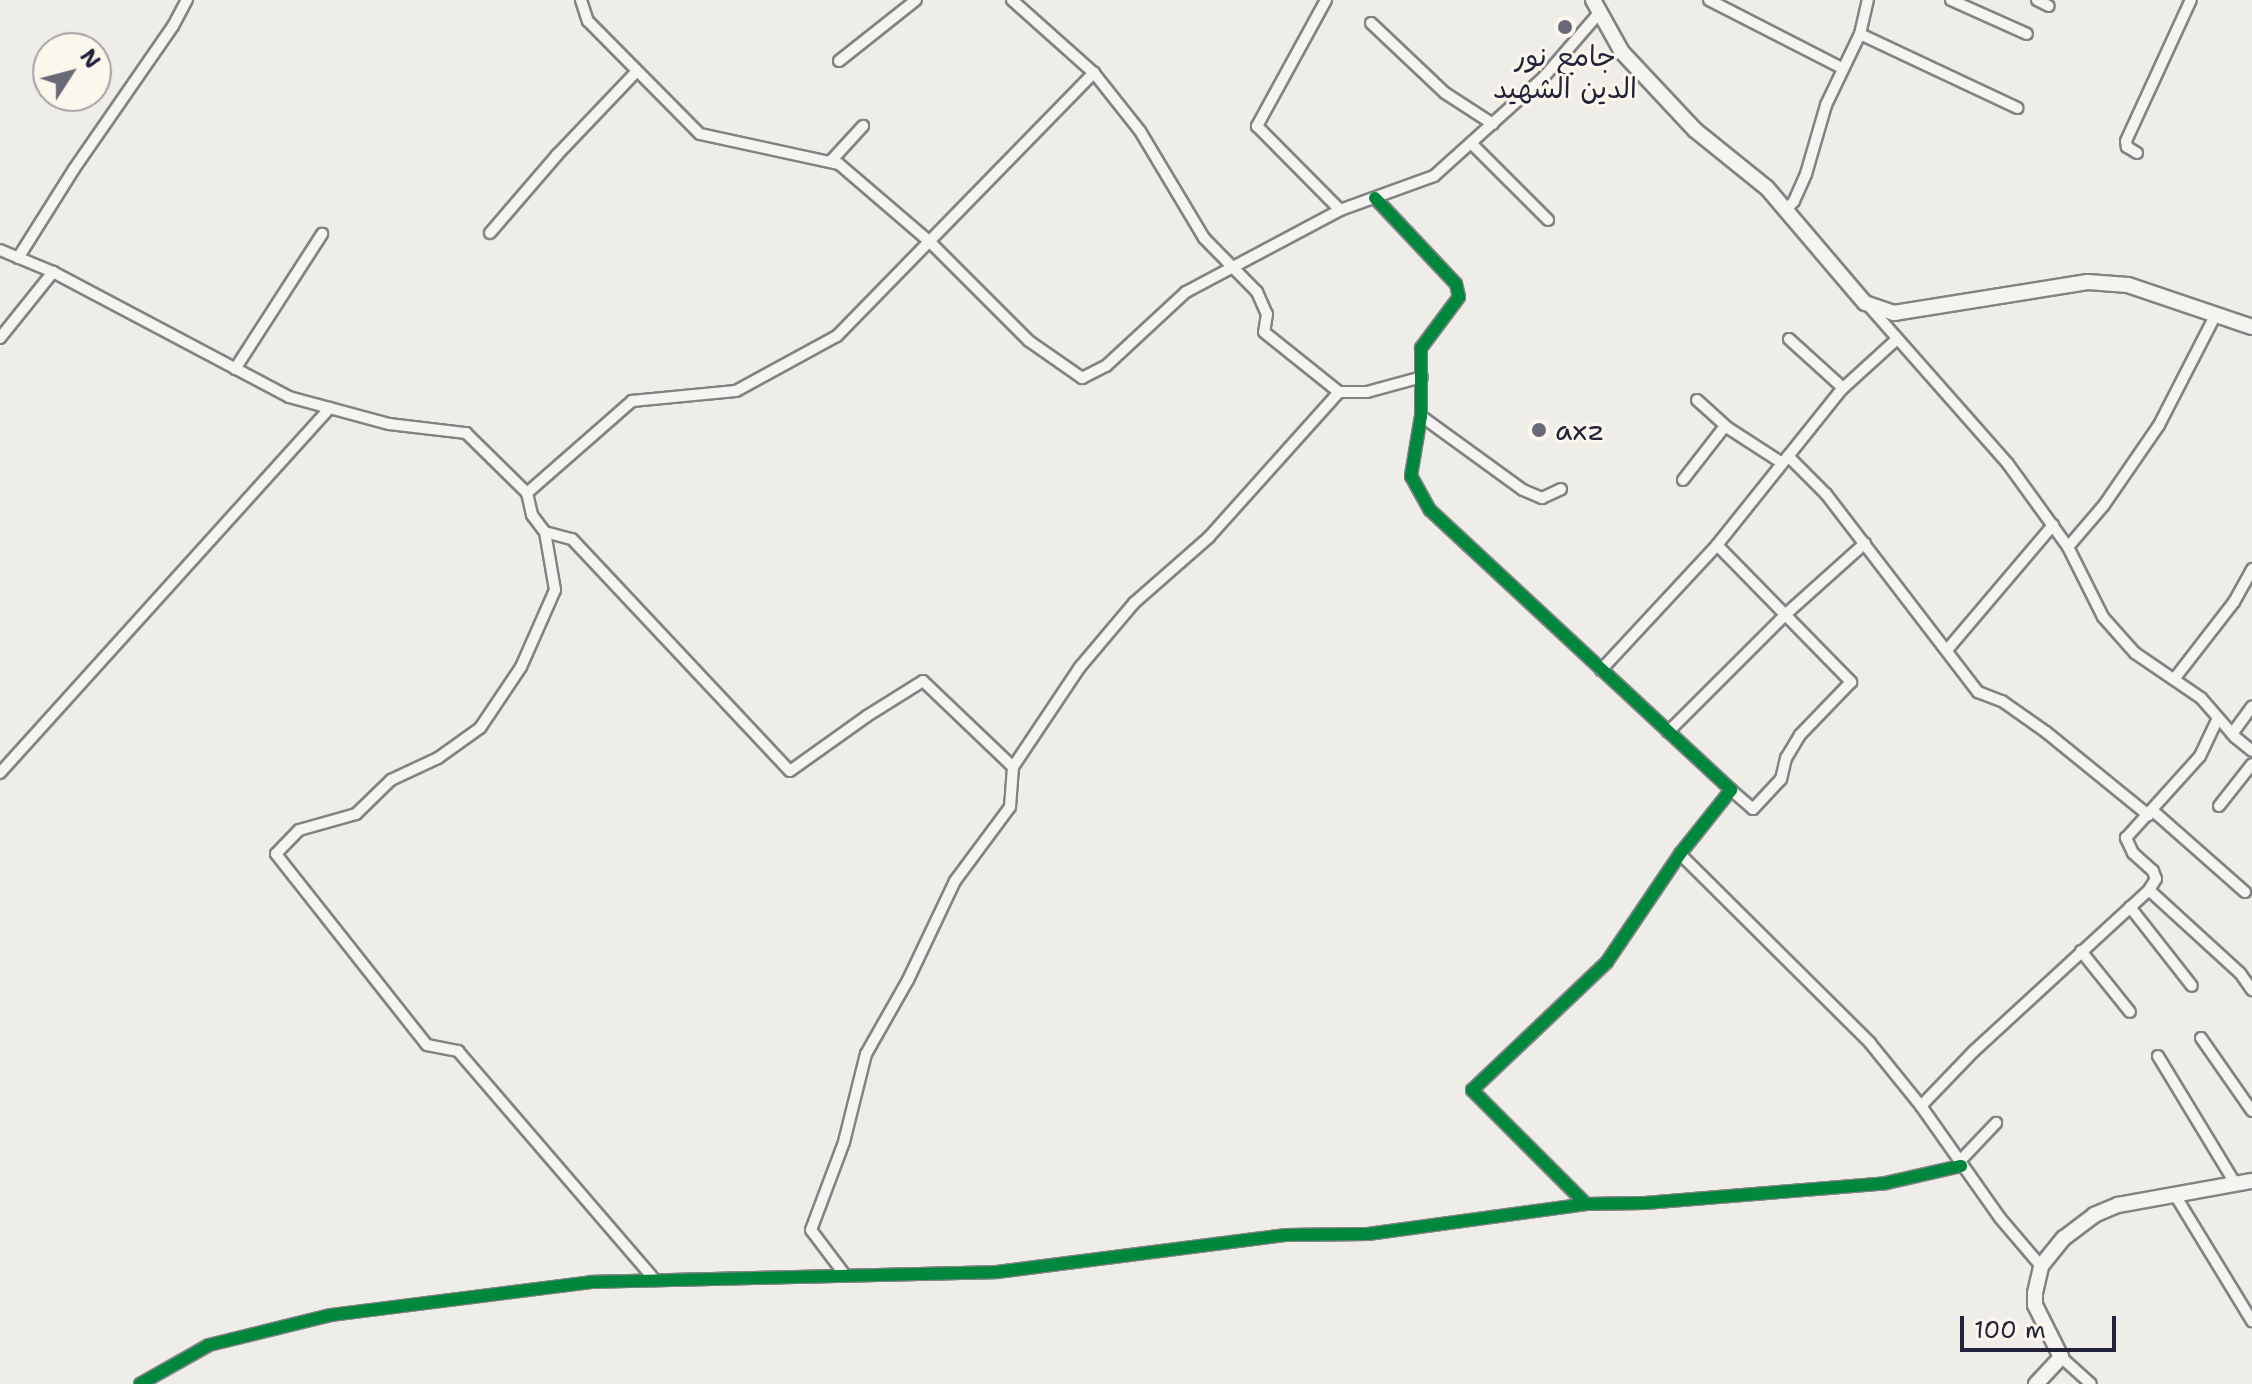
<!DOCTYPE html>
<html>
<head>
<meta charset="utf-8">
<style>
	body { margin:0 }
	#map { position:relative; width:2252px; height:1384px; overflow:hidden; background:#efede8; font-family:"Shantell Sans","Playpen Sans Arabic",sans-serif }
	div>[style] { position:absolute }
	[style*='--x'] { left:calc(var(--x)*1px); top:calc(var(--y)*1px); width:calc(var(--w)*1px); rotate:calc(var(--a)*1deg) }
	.roads { filter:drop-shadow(2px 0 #838284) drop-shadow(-2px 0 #838284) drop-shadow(0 2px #838284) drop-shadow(0 -2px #838284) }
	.street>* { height:10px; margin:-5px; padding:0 5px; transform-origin:5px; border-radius:5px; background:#f5f4f0 }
	.secondary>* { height:14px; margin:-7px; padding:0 7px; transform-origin:7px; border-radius:7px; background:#f5f4f0 }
	.cycleway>* { height:12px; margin:-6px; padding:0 6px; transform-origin:6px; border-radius:6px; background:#00873e }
	.dots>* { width:22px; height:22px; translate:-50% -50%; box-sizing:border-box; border:4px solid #fbf7ec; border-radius:50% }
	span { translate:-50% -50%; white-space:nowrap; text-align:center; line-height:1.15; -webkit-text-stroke:6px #fbf7ec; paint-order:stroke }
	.poi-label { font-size:28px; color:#22223b }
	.left { translate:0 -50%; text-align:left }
	.north { position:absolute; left:32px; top:32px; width:80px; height:80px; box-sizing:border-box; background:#fbf7ec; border:2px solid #a4a2a5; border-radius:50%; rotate:54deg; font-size:22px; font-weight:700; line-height:32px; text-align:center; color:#22223b }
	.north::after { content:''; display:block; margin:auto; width:28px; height:36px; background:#6a6978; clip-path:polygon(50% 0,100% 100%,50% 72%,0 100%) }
	.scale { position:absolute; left:1960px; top:1316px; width:156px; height:36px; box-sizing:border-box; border:4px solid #22223b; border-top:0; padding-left:10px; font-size:24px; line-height:28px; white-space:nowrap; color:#22223b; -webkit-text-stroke:6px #fbf7ec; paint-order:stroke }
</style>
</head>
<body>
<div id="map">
	<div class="roads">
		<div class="street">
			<i style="--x:581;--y:0;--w:22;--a:72"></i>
			<i style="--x:588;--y:21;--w:159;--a:45.3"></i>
			<i style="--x:700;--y:134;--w:142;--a:12.2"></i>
			<i style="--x:839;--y:164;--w:120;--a:40.6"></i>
			<i style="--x:930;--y:242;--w:140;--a:45"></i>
			<i style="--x:1029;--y:341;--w:65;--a:34.9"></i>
			<i style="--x:1082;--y:378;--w:27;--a:-27"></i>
			<i style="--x:1106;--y:366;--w:109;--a:-42.8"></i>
			<i style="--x:1186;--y:292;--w:174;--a:-28"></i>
			<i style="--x:1340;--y:210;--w:100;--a:-19.9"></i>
			<i style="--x:1434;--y:176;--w:147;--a:-42"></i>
			<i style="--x:1543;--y:78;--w:87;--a:-49.2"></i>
			<i style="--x:1012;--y:0;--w:110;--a:41.7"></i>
			<i style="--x:1094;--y:73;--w:74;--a:51.6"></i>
			<i style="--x:1140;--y:131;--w:125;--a:59.1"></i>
			<i style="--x:1204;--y:238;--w:76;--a:45.5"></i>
			<i style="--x:1257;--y:292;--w:24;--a:66"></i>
			<i style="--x:1267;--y:314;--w:18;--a:99"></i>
			<i style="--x:1264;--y:332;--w:96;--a:38.7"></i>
			<i style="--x:1339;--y:392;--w:28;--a:0"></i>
			<i style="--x:1367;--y:392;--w:57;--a:-15.3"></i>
			<i style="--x:1326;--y:0;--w:144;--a:118.7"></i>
			<i style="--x:1257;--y:126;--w:118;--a:45.3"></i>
			<i style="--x:1709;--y:0;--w:149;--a:27.1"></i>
			<i style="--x:1951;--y:0;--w:83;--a:24.1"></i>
			<i style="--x:2037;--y:0;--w:13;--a:27"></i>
			<i style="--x:1371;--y:23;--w:102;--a:43.4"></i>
			<i style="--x:1445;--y:93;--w:57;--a:32.9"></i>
			<i style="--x:1860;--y:34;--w:174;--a:25.2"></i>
			<i style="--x:839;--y:61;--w:98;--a:-38.4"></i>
			<i style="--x:1471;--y:143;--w:109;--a:45"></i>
			<i style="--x:2137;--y:153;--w:12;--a:-149"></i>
			<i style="--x:2127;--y:147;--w:6;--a:-99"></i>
			<i style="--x:2126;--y:141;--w:155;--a:-65.3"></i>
			<i style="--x:830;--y:162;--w:49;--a:-47.5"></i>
			<i style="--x:1375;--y:198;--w:118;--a:46.7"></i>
			<i style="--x:1456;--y:284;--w:13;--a:77"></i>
			<i style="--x:1459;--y:297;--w:64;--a:126.7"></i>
			<i style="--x:1421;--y:348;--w:68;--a:90"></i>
			<i style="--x:1421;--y:416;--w:61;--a:99.5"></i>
			<i style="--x:1411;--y:476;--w:39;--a:61"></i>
			<i style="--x:1430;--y:510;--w:411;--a:42.9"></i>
			<i style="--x:1731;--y:790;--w:82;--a:128.6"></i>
			<i style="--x:1680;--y:854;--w:130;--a:124.1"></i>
			<i style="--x:1607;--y:962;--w:186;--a:136.5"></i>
			<i style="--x:1472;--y:1090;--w:161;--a:45"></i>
			<i style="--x:1786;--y:210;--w:12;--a:-48"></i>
			<i style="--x:1794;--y:201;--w:30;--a:-66"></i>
			<i style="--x:1806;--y:174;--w:72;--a:-73.8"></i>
			<i style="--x:1826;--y:105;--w:79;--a:-64.4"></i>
			<i style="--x:1860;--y:34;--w:35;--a:-77"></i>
			<i style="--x:490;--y:233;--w:103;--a:-49.3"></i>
			<i style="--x:557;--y:155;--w:115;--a:-46.4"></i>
			<i style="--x:0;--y:250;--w:57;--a:22.5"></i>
			<i style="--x:53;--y:272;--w:267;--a:27.9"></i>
			<i style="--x:289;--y:397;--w:104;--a:15.1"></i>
			<i style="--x:389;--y:424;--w:78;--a:6.7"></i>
			<i style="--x:466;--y:433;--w:86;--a:44.5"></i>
			<i style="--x:527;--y:493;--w:140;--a:-41.2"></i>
			<i style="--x:632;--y:401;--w:104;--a:-5.5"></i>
			<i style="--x:736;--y:391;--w:115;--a:-28.6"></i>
			<i style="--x:837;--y:336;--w:368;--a:-45.7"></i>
			<i style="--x:18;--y:258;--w:105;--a:-57.8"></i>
			<i style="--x:74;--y:169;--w:174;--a:-55.3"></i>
			<i style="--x:173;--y:26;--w:30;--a:-62"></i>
			<i style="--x:1867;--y:304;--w:213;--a:48.6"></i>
			<i style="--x:2008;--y:464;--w:102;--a:54.1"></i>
			<i style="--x:2068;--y:547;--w:78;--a:63.4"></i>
			<i style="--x:2103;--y:617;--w:48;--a:48.4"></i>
			<i style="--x:2135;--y:653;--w:80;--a:34.3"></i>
			<i style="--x:2201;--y:698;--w:52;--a:48.9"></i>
			<i style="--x:2235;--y:737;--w:22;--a:39"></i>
			<i style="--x:0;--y:338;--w:85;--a:-51.2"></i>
			<i style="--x:1789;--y:339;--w:73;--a:42.2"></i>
			<i style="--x:235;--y:369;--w:161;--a:-57.2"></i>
			<i style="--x:1697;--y:400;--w:42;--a:42.1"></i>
			<i style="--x:1728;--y:428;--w:64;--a:32.9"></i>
			<i style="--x:1421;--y:416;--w:126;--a:36"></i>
			<i style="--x:1523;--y:490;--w:21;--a:23"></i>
			<i style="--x:1542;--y:498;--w:21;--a:-25"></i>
			<i style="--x:1788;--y:456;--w:54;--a:45"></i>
			<i style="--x:1826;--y:494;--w:250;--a:52.5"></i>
			<i style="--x:1978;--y:692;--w:26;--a:21"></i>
			<i style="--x:2002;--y:701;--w:54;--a:35.2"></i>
			<i style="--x:2046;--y:732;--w:132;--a:39.1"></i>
			<i style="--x:1683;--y:480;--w:68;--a:-52.1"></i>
			<i style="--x:527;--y:493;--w:23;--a:77"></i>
			<i style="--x:532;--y:515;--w:21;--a:53"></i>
			<i style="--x:545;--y:532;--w:28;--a:15"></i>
			<i style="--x:572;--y:539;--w:318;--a:46.8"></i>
			<i style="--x:790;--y:771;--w:95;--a:-35.5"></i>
			<i style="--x:867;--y:716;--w:66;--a:-32"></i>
			<i style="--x:923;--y:681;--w:124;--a:43.7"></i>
			<i style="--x:545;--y:532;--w:59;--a:80.2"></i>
			<i style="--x:555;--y:590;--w:84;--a:113.8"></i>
			<i style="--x:521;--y:667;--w:73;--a:123.9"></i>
			<i style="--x:480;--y:728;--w:52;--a:144.5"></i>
			<i style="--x:438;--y:758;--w:52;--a:154.9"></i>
			<i style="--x:391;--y:780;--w:49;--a:135.8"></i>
			<i style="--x:356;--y:814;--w:59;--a:164.3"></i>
			<i style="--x:299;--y:830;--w:33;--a:134"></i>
			<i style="--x:276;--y:854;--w:243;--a:51.7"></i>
			<i style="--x:427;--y:1045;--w:32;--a:11"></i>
			<i style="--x:458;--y:1051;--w:302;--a:49.3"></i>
			<i style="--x:1717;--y:545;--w:192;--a:45.6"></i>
			<i style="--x:1851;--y:682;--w:74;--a:133.9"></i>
			<i style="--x:1800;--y:735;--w:27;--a:121"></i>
			<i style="--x:1786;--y:758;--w:22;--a:103"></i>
			<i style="--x:1781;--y:779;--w:41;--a:133"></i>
			<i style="--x:1753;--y:809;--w:29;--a:-139"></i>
			<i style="--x:2068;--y:547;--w:55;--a:-49.4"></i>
			<i style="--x:2104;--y:505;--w:97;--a:-55.5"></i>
			<i style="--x:2159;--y:425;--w:123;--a:-62.8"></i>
			<i style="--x:1947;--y:650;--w:164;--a:-49.7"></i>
			<i style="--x:1601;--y:670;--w:171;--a:-47.1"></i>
			<i style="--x:1717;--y:545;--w:198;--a:-51.3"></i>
			<i style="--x:1841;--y:390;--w:76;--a:-42.3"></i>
			<i style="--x:2175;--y:678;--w:96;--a:-52.2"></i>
			<i style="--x:2234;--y:602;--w:38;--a:-61"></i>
			<i style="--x:1668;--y:732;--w:167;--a:-45"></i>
			<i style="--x:1786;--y:614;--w:106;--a:-41.9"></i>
			<i style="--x:2232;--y:734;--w:34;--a:-54"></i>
			<i style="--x:0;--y:773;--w:492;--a:-47.9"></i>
			<i style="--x:2219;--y:806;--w:53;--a:-51.8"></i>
			<i style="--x:2152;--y:810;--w:124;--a:41.4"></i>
			<i style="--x:1680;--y:854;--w:268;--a:44.8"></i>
			<i style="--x:1870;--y:1043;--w:81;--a:51"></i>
			<i style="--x:1921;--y:1106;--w:137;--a:54.8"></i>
			<i style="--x:2000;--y:1218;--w:63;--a:49.5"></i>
			<i style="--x:2149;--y:890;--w:123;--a:42.4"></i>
			<i style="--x:2240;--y:973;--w:21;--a:55"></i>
			<i style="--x:2130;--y:907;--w:100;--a:51.9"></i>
			<i style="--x:2081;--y:951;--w:78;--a:51.2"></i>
			<i style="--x:2201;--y:1038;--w:89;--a:55.1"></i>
			<i style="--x:2158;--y:1056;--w:149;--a:58.8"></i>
			<i style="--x:1921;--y:1106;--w:76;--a:-46.1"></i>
			<i style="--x:1974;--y:1051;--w:238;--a:-42.6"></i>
			<i style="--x:2149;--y:890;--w:13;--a:-58"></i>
			<i style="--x:2156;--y:879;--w:9;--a:-111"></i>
			<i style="--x:2153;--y:871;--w:27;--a:-138"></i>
			<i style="--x:2133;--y:853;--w:17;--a:-115"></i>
			<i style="--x:2126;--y:838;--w:110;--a:-47.9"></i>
			<i style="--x:2200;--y:756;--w:42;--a:-64.7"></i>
			<i style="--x:1959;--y:1162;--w:54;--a:-46.5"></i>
			<i style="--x:2175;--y:1195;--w:148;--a:58.6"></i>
			<i style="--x:845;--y:1275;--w:56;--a:-127.1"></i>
			<i style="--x:811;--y:1230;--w:94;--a:-69.4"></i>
			<i style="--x:844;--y:1142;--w:91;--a:-76"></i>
			<i style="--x:866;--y:1054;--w:85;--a:-60.4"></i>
			<i style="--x:908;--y:980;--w:110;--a:-64.6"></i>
			<i style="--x:955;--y:881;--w:92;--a:-53.4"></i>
			<i style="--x:1010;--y:807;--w:40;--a:-85.7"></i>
			<i style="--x:1013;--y:767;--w:120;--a:-56.2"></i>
			<i style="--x:1080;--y:667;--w:84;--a:-49.8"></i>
			<i style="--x:1134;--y:603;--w:100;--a:-41.3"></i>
			<i style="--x:1209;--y:537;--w:195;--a:-48.1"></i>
			<i style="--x:2061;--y:1357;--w:40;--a:42"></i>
			<i style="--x:140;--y:1384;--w:79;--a:-29.5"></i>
			<i style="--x:209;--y:1345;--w:126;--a:-13.8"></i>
			<i style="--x:331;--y:1315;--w:263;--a:-7.2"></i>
			<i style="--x:592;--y:1282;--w:405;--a:-1.4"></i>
			<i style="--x:997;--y:1272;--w:290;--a:-7.3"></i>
			<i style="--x:1285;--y:1235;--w:83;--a:-0.7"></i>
			<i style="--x:1368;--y:1234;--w:220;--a:-7.8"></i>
			<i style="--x:1586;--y:1204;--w:59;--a:-1"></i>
			<i style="--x:1645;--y:1203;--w:242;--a:-4.7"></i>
			<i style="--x:1886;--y:1183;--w:77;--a:-12.8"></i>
		</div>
		<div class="secondary">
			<i style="--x:1593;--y:0;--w:60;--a:60.9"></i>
			<i style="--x:1622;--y:52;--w:107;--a:46.9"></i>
			<i style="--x:1695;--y:130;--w:92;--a:38.9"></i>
			<i style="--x:1767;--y:188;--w:151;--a:49.6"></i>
			<i style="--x:1865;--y:303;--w:31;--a:19"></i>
			<i style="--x:1894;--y:313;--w:196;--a:-9.1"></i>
			<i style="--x:2088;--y:282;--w:40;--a:4.3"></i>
			<i style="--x:2128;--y:285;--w:131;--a:18.7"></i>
			<i style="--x:2036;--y:1384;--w:37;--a:-47"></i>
			<i style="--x:2061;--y:1357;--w:58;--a:-116.6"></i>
			<i style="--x:2035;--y:1305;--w:12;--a:-90"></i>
			<i style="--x:2035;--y:1293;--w:28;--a:-77"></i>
			<i style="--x:2041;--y:1266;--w:36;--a:-51"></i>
			<i style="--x:2064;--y:1238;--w:38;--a:-37"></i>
			<i style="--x:2094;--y:1215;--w:26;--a:-23"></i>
			<i style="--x:2118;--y:1205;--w:136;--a:-10.2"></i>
		</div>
	</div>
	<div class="cycleway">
		<i style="--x:1375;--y:198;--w:118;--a:46.7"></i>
		<i style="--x:1456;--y:284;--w:13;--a:77"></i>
		<i style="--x:1459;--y:297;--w:64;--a:126.7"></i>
		<i style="--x:1421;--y:348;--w:68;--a:90"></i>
		<i style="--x:1421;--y:416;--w:61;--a:99.5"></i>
		<i style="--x:1411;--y:476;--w:39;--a:61"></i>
		<i style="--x:1430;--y:510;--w:411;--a:42.9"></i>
		<i style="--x:1731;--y:790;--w:82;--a:128.6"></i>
		<i style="--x:1680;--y:854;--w:130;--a:124.1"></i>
		<i style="--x:1607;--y:962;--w:186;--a:136.5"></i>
		<i style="--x:1472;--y:1090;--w:161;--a:45"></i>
		<i style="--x:140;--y:1384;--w:79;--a:-29.5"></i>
		<i style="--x:209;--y:1345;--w:126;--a:-13.8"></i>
		<i style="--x:331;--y:1315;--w:263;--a:-7.2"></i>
		<i style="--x:592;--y:1282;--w:405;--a:-1.4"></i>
		<i style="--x:997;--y:1272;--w:290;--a:-7.3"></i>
		<i style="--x:1285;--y:1235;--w:83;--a:-0.7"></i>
		<i style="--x:1368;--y:1234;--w:220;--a:-7.8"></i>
		<i style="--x:1586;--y:1204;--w:59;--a:-1"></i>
		<i style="--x:1645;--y:1203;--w:242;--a:-4.7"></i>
		<i style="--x:1886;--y:1183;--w:77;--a:-12.8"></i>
	</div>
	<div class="dots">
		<i style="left:1565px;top:27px;background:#6a6978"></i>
		<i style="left:1539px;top:430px;background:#6a6978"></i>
	</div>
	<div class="poi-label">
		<span style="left:1565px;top:72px">جامع نور<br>الدين الشهيد</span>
		<span class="left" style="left:1555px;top:430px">axz</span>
	</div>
	<div class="north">N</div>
	<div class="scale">100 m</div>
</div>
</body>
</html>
